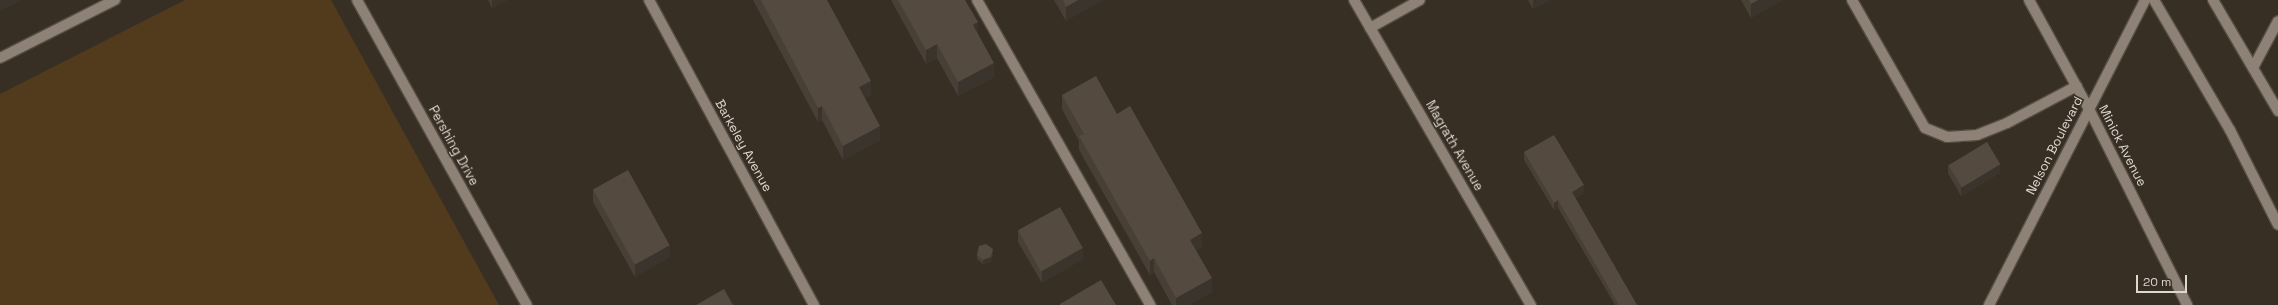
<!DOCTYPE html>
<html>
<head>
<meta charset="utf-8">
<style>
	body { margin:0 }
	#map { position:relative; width:2278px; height:305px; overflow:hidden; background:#382f24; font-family:"Space Grotesk",sans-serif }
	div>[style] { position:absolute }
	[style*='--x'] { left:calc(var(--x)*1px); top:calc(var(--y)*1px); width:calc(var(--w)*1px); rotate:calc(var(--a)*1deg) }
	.green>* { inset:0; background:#523a1d }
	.roads { filter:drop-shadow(1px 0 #544d44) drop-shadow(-1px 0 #544d44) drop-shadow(0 1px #544d44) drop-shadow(0 -1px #544d44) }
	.service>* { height:10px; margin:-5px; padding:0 5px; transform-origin:5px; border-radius:5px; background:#8d8275 }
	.minor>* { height:10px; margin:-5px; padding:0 5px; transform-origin:5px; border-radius:5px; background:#8d8275 }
	.tertiary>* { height:10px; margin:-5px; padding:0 5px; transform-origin:5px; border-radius:5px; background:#8d8275 }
	.secondary>* { height:10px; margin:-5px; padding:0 5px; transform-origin:5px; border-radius:5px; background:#8d8275 }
	.wall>* { inset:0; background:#484036 }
	.shaded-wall>* { inset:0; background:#3b342c }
	.building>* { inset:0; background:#544a3f; transform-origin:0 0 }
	span { translate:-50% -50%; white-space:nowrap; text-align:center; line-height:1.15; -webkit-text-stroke:3px #382f24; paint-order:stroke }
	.street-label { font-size:13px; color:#ddd7d1 }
	.scale { position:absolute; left:2136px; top:275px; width:51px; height:18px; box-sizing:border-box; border:2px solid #ddd7d1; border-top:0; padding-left:5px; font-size:12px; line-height:14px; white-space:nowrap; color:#ddd7d1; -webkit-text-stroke:3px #382f24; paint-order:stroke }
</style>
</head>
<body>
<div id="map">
	<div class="green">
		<i style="clip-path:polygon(185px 0,331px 0,499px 305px,0 305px,0 94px)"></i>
	</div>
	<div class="roads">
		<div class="service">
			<i style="--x:977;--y:0;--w:351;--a:60.4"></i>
			<i style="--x:1852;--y:0;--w:147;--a:60.3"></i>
			<i style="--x:1925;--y:128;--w:24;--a:22"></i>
			<i style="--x:1947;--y:137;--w:30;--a:-4"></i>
			<i style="--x:1977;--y:135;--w:32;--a:-22"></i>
			<i style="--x:2007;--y:123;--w:79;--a:-27.9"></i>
			<i style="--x:1370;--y:28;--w:57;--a:-29.2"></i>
		</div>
		<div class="minor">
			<i style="--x:357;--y:0;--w:349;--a:60.9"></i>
			<i style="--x:2029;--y:0;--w:124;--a:61.2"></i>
			<i style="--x:2089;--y:109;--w:219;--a:63.4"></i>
			<i style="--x:2154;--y:0;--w:151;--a:59.7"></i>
			<i style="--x:2230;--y:130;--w:106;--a:63.2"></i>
			<i style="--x:2213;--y:0;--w:129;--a:59.6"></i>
			<i style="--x:0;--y:58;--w:129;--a:-26.8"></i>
			<i style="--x:2253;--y:68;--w:53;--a:-62"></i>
		</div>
		<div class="tertiary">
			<i style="--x:1989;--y:305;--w:343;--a:-62.9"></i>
		</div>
		<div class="secondary">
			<i style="--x:649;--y:0;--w:347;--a:61.6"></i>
			<i style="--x:1354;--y:0;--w:353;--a:59.9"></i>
		</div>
	</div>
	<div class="wall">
		<i style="clip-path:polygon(488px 0,507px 0,492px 8px)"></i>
		<i style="clip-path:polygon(753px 0,827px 0,871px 95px,865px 98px,880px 140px,843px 160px,822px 120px,818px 122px)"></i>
		<i style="clip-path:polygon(891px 0,965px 0,994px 77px,958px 96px,937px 58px,926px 64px)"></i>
		<i style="clip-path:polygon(1054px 0,1102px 0,1066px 21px)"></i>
		<i style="clip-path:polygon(1528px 0,1550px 0,1533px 9px)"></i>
		<i style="clip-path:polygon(1741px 0,1783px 0,1751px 18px)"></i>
		<i style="clip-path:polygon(1062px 95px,1117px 114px,1202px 247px,1196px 250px,1212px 292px,1189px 305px,1172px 305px,1154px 272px,1150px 275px,1079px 150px,1079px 141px,1062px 109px)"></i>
		<i style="clip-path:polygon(1524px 152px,1584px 193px,1575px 198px,1637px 305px,1615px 305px,1558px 208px,1554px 210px,1524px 160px)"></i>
		<i style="clip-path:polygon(1948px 165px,2000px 173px,1961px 196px,1948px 173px)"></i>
		<i style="clip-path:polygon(593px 190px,670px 257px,635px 277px,593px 202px)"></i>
		<i style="clip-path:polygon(1018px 231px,1083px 259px,1042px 283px,1018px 242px)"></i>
		<i style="clip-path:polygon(993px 253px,991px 262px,983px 264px,977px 259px,977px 255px)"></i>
	</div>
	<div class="shaded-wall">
		<i style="clip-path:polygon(0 0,22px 0,0 11px)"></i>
		<i style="clip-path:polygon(492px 0,507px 0,492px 8px)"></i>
		<i style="clip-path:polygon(1078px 0,1102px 0,1066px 21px,1066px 7px)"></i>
		<i style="clip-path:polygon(1533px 0,1550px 0,1533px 9px)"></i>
		<i style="clip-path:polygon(1758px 0,1783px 0,1751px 18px,1751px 4px)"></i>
		<i style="clip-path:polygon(978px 22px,978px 36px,973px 25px)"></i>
		<i style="clip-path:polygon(937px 44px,937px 58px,926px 64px,926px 50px)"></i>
		<i style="clip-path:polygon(994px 63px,994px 77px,958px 96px,958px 82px)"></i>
		<i style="clip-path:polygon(871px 81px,871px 95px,859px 101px,859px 87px)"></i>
		<i style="clip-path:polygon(822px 106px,822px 120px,818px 122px,818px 108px)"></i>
		<i style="clip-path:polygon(880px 126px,880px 140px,843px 160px,843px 146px)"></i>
		<i style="clip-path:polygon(2000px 164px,2000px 173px,1961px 196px,1961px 187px)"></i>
		<i style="clip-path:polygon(1584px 185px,1584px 193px,1572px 199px,1572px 192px)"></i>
		<i style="clip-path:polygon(1558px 200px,1558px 208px,1554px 210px,1554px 203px)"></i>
		<i style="clip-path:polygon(1202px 233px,1202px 247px,1190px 254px,1190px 240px)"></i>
		<i style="clip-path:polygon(670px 245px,670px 257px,635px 277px,635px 265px)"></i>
		<i style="clip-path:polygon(1083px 248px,1083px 259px,1042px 283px,1042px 271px)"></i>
		<i style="clip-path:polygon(993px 249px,993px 253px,991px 262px,983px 264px,983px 260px)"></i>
		<i style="clip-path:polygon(1154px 258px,1154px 272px,1150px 275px,1150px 261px)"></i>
		<i style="clip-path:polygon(1212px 278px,1212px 292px,1189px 305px,1176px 305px,1176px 298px)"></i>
	</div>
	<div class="building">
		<i style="clip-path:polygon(761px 0,827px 0,871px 81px,859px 87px,880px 126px,843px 146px,822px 106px,818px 108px)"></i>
		<i style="clip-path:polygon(898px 0,965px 0,978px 22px,973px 25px,994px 63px,958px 82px,937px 44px,926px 50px)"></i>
		<i style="clip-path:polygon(1063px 0,1078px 0,1066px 7px)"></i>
		<i style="clip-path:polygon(1749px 0,1758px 0,1751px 4px)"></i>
		<i style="clip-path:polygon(1096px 76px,1117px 114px,1130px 106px,1202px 233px,1190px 240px,1212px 278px,1176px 298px,1154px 258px,1150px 261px,1079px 136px,1084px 134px,1062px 95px)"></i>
		<i style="clip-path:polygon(1554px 135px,1584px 185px,1572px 192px,1637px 305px,1619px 305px,1558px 200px,1554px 203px,1524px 152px)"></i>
		<i style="left:1987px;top:142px;width:26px;height:45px;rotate:59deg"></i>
		<i style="left:628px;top:170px;width:86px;height:40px;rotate:61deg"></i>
		<i style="left:1060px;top:207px;width:47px;height:48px;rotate:61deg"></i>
		<i style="clip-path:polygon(986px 244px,993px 249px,991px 257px,983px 260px,977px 255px,979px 246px)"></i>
		<i style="clip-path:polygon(1101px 280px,1116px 305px,1060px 305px,1060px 304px)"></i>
		<i style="clip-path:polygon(724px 289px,733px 305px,696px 305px)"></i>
	</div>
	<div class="street-label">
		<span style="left:453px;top:146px;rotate:61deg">Pershing Drive</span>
		<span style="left:743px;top:146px;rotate:61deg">Barkeley Avenue</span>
		<span style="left:1454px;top:146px;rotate:60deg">Magrath Avenue</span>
		<span style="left:2055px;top:146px;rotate:-63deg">Nelson Boulevard</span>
		<span style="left:2122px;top:146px;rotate:63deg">Minick Avenue</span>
	</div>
	<div class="scale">20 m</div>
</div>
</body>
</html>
